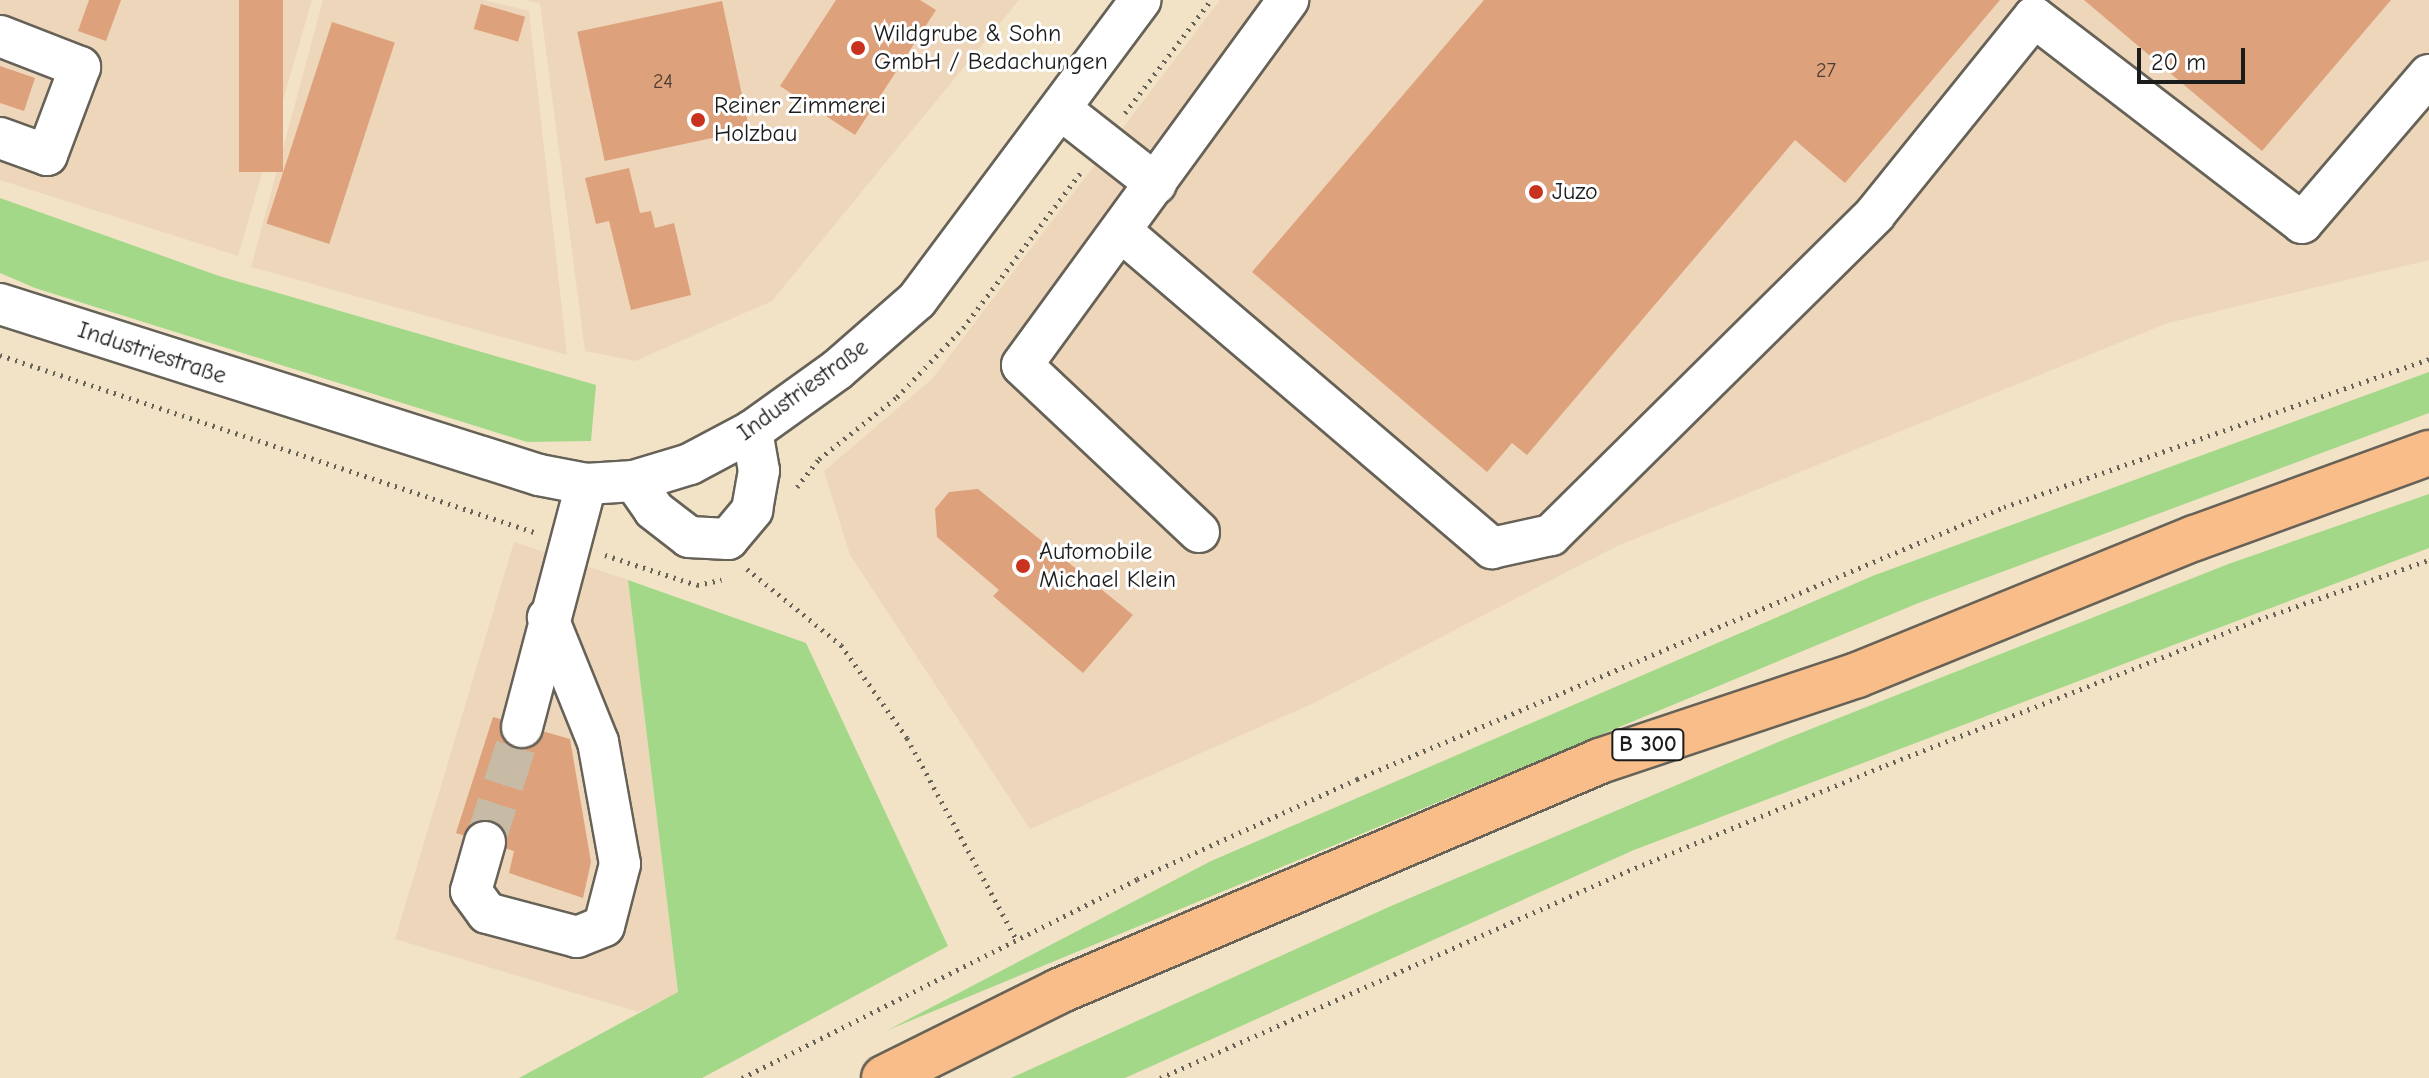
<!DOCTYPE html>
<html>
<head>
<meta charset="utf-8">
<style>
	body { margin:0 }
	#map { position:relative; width:2429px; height:1078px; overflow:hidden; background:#f2e3c7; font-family:"Comic Neue",sans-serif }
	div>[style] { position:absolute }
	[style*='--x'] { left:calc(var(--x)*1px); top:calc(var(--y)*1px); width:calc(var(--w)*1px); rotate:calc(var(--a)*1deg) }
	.built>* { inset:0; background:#eed6bb }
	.green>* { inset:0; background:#a3d888 }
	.building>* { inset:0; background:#dda17b; transform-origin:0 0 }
	.minor-tunnel>* { height:40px; margin-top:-20px; transform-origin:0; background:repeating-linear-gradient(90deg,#c7bba5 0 40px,transparent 0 60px) }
	.path>* { height:5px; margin-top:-2.5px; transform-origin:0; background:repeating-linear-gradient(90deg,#676258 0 2px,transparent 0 8px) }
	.roads { filter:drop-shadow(2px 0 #676258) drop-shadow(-2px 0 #676258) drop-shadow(0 2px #676258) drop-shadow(0 -2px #676258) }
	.minor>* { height:40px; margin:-20px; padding:0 20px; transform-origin:20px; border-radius:20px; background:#fff }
	.highway>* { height:44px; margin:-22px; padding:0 22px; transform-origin:22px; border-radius:22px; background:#f8bd89 }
	.dots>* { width:22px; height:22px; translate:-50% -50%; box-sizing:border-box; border:4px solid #fff; border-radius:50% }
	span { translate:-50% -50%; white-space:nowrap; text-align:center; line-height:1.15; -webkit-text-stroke:6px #fff; paint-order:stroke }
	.number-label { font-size:20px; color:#4c3d34 }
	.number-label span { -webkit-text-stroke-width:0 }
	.shield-label span { padding:2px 6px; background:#fff; border:2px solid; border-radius:6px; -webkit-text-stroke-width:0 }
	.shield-label { font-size:22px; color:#1c1c1c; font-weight:700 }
	.poi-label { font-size:24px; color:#1c1c1c }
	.left { translate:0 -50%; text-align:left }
	.street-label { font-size:24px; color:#1c1c1c }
	.scale { position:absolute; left:2137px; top:48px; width:108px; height:36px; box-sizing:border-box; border:4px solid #1c1c1c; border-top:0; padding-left:10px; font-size:24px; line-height:28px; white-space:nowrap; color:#1c1c1c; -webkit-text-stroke:6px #fff; paint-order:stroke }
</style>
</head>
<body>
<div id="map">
	<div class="built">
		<i style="clip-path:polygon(0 0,312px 0,238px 256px,0 180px)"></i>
		<i style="clip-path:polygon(323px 0,484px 0,529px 11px,567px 355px,251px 267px)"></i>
		<i style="clip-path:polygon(526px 0,1019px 0,772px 301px,635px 361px,585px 351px,540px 4px)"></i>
		<i style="clip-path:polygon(1220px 0,2429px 0,2429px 260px,2168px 323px,1615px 547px,1316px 702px,1030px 829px,850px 555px,824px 471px,932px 379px)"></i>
		<i style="clip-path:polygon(514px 542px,628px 580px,678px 993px,638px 1012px,395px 939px)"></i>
	</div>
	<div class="green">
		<i style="clip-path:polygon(0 198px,219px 276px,596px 385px,591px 441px,527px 442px,35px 288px,0 273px)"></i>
		<i style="clip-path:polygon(2429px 372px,2429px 413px,1921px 602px,888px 1030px,1211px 861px,1875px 575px)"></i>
		<i style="clip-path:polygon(2429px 494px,2429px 548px,1634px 850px,1125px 1078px,1011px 1078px,1391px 906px,1783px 740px,2231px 563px)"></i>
		<i style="clip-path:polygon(628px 580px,806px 643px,948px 946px,702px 1078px,519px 1078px,678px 992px)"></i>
	</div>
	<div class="building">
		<i style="clip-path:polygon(89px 0,121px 0,106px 41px,78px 31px)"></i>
		<i style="left:239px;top:0;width:44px;height:172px"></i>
		<i style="clip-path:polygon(836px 0,920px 0,936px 10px,855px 135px,780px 86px)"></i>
		<i style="clip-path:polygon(1484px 0,2000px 0,1845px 183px,1795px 140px,1527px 455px,1512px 443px,1487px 472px,1252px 272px)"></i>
		<i style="clip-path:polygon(2084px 0,2391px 0,2262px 151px)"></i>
		<i style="left:722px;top:1px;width:132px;height:148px;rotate:78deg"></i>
		<i style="left:481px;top:4px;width:46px;height:26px;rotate:16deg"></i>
		<i style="left:332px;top:22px;width:66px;height:212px;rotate:18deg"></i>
		<i style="clip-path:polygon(0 66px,35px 78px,24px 111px,0 103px)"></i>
		<i style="clip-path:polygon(629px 168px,640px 213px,651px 211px,655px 228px,674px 223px,691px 295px,631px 310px,609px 221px,596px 224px,585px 178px)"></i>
		<i style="clip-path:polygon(978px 489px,1133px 615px,1083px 673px,993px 596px,999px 590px,937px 537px,935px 509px,949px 492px)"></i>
		<i style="clip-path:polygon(493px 717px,570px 739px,591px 862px,583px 898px,509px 873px,514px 851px,456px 833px)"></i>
	</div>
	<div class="minor-tunnel">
		<i style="--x:485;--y:842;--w:121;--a:-72.2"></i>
	</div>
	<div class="path">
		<i style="--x:1125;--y:113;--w:142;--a:-52.7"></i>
		<i style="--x:0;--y:355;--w:563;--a:18.34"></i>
		<i style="--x:797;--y:487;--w:36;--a:-52"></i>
		<i style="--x:819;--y:459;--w:100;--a:-38.5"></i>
		<i style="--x:897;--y:397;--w:95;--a:-46.3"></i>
		<i style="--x:963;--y:328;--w:196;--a:-52.9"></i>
		<i style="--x:605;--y:555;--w:97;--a:18.1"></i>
		<i style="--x:697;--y:585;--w:25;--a:-12"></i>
		<i style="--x:747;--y:569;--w:121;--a:39"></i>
		<i style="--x:841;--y:645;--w:114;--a:54.6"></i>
		<i style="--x:907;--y:738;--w:231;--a:61.5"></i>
		<i style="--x:742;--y:1078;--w:442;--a:-26.7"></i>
		<i style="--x:1137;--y:879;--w:242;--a:-24.4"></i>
		<i style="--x:1357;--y:779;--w:702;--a:-22.8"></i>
		<i style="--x:2004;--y:507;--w:450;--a:-19.2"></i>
		<i style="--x:1160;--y:1078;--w:496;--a:-23.9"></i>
		<i style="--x:1613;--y:877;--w:295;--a:-22.3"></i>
		<i style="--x:1886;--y:765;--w:408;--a:-21.3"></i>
		<i style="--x:2266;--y:617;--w:173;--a:-19.3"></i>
	</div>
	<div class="roads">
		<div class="minor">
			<i style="--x:0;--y:36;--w:86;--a:21.2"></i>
			<i style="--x:80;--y:67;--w:94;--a:110.6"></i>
			<i style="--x:47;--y:155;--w:50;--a:-160.1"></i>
			<i style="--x:1063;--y:111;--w:118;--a:38.1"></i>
			<i style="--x:1122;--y:232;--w:487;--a:40.5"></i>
			<i style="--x:1492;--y:548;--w:60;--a:-12.4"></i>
			<i style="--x:1551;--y:535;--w:456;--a:-44.7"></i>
			<i style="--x:1875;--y:214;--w:253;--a:-51.1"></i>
			<i style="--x:2034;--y:17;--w:338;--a:37.5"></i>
			<i style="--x:2302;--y:223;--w:195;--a:-49.4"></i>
			<i style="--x:0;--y:304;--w:565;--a:17.6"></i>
			<i style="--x:539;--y:475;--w:48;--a:10.8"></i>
			<i style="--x:586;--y:484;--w:48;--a:-3.6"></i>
			<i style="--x:634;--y:481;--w:59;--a:-16.9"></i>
			<i style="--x:690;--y:464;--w:70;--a:-28"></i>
			<i style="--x:752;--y:431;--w:105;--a:-35.7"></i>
			<i style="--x:837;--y:370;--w:106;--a:-41.2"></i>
			<i style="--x:917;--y:300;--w:374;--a:-53.3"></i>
			<i style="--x:634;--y:481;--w:35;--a:55"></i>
			<i style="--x:654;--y:510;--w:44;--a:37.6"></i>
			<i style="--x:689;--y:537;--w:39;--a:3"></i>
			<i style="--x:728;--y:539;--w:38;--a:-50"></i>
			<i style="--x:752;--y:510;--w:40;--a:-80"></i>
			<i style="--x:759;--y:471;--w:41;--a:-99.9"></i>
			<i style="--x:1199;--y:532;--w:243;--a:-136.7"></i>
			<i style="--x:1022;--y:365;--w:452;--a:-53.9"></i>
			<i style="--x:522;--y:727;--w:251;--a:-75.2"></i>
			<i style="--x:485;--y:842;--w:51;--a:105.9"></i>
			<i style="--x:471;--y:891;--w:27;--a:54"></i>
			<i style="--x:487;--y:913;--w:93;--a:14.9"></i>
			<i style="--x:577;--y:937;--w:29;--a:-22"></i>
			<i style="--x:604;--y:926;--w:64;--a:-75.5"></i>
			<i style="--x:620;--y:864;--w:124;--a:-100.2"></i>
			<i style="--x:598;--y:742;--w:134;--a:-112"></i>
		</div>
		<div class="highway">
			<i style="--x:884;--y:1078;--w:195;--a:-26.4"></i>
			<i style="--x:1059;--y:991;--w:588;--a:-23.03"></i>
			<i style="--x:1600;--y:761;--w:271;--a:-18.5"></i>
			<i style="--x:1857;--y:675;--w:365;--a:-22.1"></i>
			<i style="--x:2195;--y:538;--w:249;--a:-20"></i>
		</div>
	</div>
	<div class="dots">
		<i style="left:858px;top:48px;background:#c8321e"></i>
		<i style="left:698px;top:120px;background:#c8321e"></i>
		<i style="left:1536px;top:192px;background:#c8321e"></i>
		<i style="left:1023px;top:566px;background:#c8321e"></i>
	</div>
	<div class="number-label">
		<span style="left:1826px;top:70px">27</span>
		<span style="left:663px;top:81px">24</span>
	</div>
	<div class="shield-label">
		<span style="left:1648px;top:745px">B 300</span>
	</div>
	<div class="poi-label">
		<span class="left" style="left:874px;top:48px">Wildgrube &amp; Sohn<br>GmbH / Bedachungen</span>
		<span class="left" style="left:714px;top:120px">Reiner Zimmerei<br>Holzbau</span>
		<span class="left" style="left:1552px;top:192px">Juzo</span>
		<span class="left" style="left:1039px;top:566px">Automobile<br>Michael Klein</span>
	</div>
	<div class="street-label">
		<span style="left:152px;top:353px;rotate:18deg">Industriestraße</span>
		<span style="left:803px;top:390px;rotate:-36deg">Industriestraße</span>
	</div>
	<div class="scale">20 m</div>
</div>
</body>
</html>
